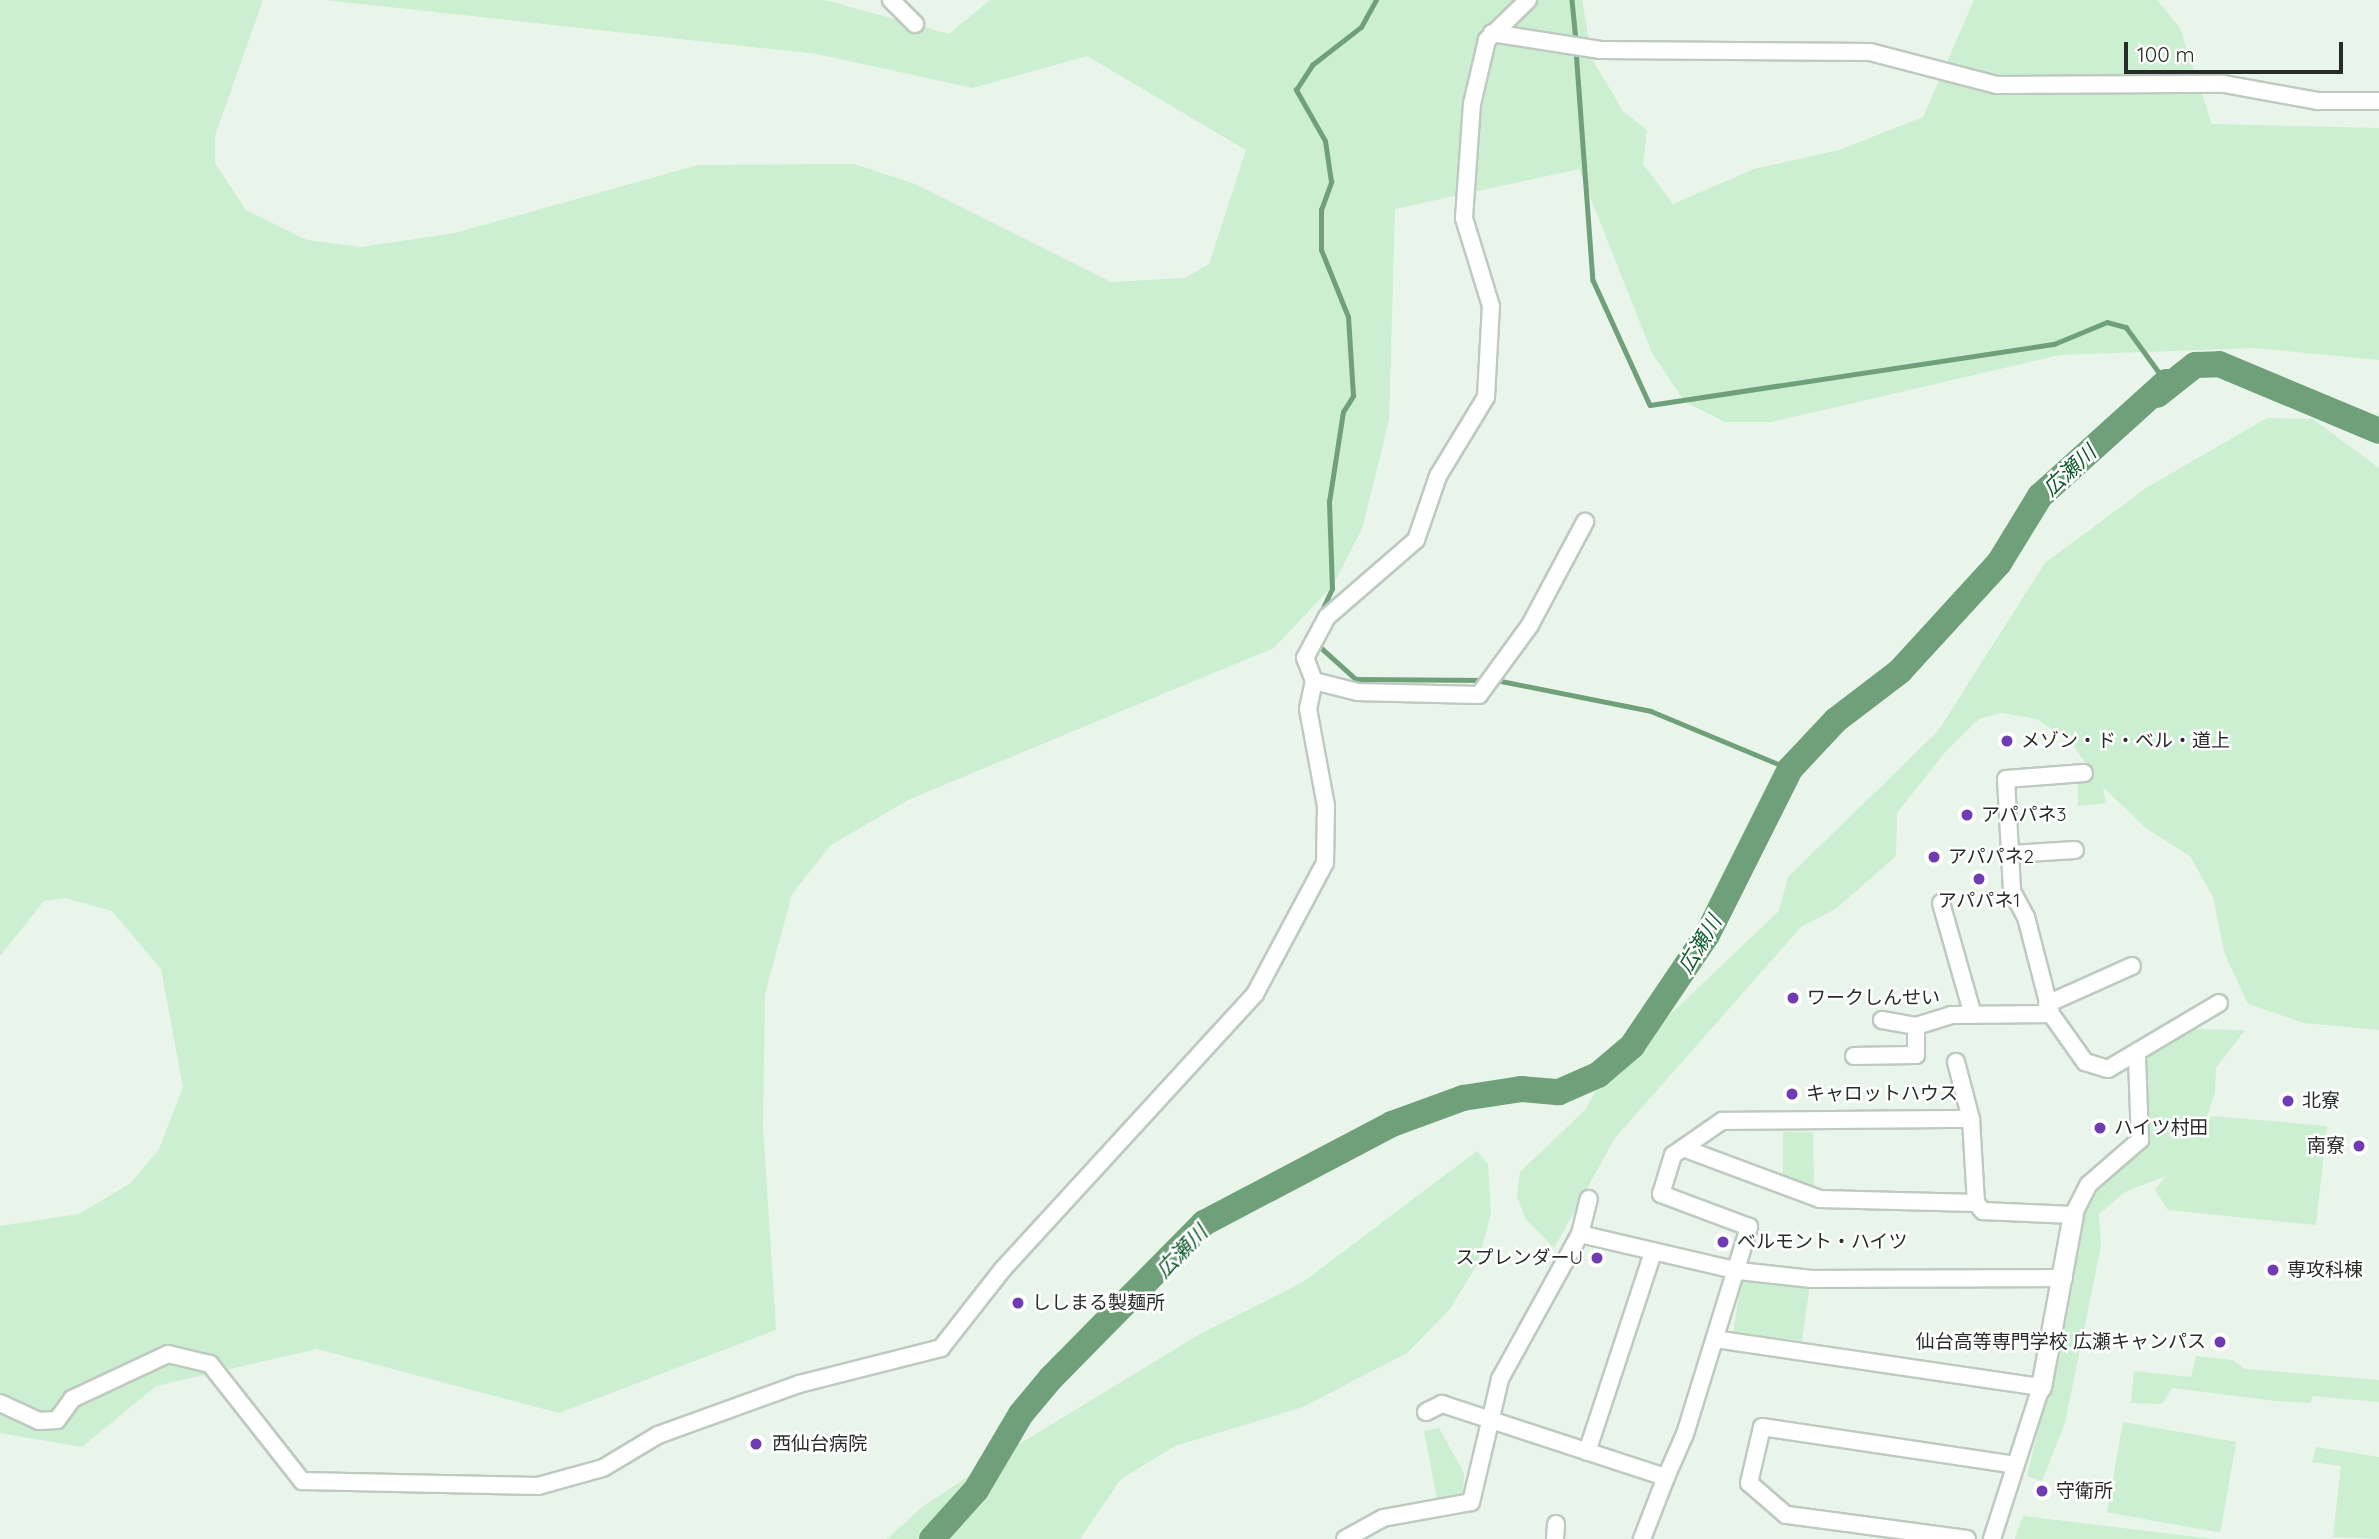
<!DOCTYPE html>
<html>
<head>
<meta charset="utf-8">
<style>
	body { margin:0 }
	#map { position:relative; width:2379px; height:1539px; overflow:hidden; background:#e9f5eb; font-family:Quicksand,"Noto Sans JP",sans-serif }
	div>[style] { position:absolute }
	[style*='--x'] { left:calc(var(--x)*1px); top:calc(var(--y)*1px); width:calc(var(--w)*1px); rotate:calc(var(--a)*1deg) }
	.green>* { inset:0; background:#cceed1; transform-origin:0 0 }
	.stream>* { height:4.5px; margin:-2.25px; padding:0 2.25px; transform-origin:2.25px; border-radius:2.25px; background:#70a07a }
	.river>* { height:26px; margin:-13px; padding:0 13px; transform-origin:13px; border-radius:13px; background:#70a07a }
	.roads { filter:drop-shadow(2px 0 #becac0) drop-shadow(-2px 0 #becac0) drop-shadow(0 2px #becac0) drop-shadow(0 -2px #becac0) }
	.minor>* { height:16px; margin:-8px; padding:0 8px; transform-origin:8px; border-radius:8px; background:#fff }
	.tertiary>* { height:19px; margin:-9.5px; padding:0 9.5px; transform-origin:9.5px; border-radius:9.5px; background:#fff }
	.dots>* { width:19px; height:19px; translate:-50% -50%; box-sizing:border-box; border:4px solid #fff; border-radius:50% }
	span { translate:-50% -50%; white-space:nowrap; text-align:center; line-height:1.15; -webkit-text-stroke:5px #fff; paint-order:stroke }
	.poi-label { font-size:19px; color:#282c29 }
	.left { translate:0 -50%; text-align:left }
	.right { translate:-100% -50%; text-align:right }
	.water-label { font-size:21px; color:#0f5b2b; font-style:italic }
	.scale { position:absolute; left:2124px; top:42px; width:219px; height:32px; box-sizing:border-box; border:4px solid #282c29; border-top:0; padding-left:9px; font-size:21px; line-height:24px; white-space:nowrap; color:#282c29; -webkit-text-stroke:5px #fff; paint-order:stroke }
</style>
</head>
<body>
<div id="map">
	<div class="green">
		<i style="clip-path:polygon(0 0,263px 0,215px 136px,215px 163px,246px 210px,307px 240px,361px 247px,455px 233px,698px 165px,854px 164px,915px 184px,1111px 282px,1185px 278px,1209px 264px,1246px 150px,1087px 56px,973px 88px,817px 54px,325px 0,825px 0,949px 34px,990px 0,1582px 0,1592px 59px,1623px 111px,1647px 130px,1643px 164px,1673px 204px,1754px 169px,1839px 150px,1923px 117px,1974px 0,2157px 0,2180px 28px,2212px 124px,2379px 128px,2379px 360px,2255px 348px,2060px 355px,1771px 422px,1725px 422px,1685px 402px,1652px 353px,1579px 169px,1395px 209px,1389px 420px,1362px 529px,1333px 585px,1274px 648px,910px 799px,831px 845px,792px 894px,765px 994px,763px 1126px,776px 1330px,559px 1413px,317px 1349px,156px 1386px,82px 1447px,0 1433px,0 1226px,79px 1214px,131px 1183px,159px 1149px,183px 1087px,161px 969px,112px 911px,65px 898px,44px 901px,0 956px)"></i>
		<i style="clip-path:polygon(2267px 418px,2313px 419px,2379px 468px,2379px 1030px,2304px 1023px,2248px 1004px,2224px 952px,2213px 897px,2190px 856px,2147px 829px,2103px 787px,2106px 803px,2078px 806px,2078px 777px,2094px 776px,2071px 742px,2037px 719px,2001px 713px,1979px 719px,1947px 750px,1897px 813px,1896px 856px,1837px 908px,1801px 927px,1615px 1138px,1554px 1248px,1525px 1218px,1517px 1196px,1520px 1172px,1586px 1109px,1601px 1080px,1779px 911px,1788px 877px,1938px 731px,2045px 563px,2146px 488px)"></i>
		<i style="clip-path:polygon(2188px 1029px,2245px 1030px,2216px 1068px,2215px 1093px,2202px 1130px,2212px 1116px,2327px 1126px,2316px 1225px,2168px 1210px,2155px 1190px,2166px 1176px,2125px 1192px,2099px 1214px,2101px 1246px,2065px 1423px,2042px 1481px,2027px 1476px,2074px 1281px,2078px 1217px,2092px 1191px,2146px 1127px,2144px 1059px)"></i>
		<i style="clip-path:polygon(1783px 1132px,1813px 1132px,1814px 1190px,1783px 1180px)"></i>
		<i style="clip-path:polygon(1477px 1151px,1488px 1164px,1491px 1214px,1477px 1265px,1450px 1309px,1407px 1353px,1303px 1407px,1175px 1446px,1121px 1479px,1080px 1539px,887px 1539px,922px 1507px,998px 1457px,1200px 1334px,1303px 1282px)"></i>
		<i style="left:1741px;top:1279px;width:69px;height:53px;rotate:8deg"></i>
		<i style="clip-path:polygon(2196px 1356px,2233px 1360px,2245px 1369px,2379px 1380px,2379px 1402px,2312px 1396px,2311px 1403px,2276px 1401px,2172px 1388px,2162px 1404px,2131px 1403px,2134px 1371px,2191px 1377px)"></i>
		<i style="left:2123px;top:1422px;width:115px;height:92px;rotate:10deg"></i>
		<i style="clip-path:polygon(1439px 1428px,1464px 1473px,1463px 1493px,1437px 1499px,1424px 1431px)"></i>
		<i style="clip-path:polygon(2316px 1447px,2379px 1457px,2379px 1539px,2333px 1537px,2341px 1466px,2312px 1462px)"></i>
		<i style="clip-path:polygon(2023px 1516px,2213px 1539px,2015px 1539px)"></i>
	</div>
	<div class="stream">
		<i style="--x:1572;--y:0;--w:41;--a:84.4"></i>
		<i style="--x:1576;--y:50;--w:231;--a:85.8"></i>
		<i style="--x:1593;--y:280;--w:137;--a:65.5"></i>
		<i style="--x:1650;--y:405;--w:409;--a:-8.6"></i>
		<i style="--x:2054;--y:344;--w:57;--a:-22.5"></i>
		<i style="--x:2107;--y:322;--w:20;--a:15"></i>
		<i style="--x:2126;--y:327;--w:68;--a:54"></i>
		<i style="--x:1316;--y:623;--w:38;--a:-65"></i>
		<i style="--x:1332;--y:589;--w:87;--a:-92"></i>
		<i style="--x:1329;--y:502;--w:91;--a:-81.2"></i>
		<i style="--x:1343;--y:412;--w:19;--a:-58"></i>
		<i style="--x:1353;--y:396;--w:79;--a:-93.6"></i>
		<i style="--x:1348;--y:317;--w:72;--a:-111.9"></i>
		<i style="--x:1321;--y:250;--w:40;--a:-90"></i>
		<i style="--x:1321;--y:210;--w:30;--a:-70"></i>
		<i style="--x:1331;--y:182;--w:41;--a:-98.3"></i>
		<i style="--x:1325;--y:141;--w:59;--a:-119.6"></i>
		<i style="--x:1296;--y:90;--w:30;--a:-57"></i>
		<i style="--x:1312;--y:65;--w:62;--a:-37.8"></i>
		<i style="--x:1361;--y:27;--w:31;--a:-61"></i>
		<i style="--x:1318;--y:645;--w:51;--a:41.8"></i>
		<i style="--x:1356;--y:679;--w:128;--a:0.4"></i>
		<i style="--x:1496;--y:680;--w:158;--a:11.3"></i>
		<i style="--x:1651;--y:711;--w:151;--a:22.6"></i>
	</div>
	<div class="river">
		<i style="--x:2157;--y:395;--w:48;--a:-38.3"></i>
		<i style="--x:2195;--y:365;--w:24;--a:-2"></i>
		<i style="--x:2219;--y:364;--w:173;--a:22.7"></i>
		<i style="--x:932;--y:1539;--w:66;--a:-48.1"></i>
		<i style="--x:976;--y:1490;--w:88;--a:-59.4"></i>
		<i style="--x:1021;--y:1414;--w:47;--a:-50.2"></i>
		<i style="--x:1051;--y:1378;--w:218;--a:-45.4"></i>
		<i style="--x:1204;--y:1223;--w:212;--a:-27.8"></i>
		<i style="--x:1392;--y:1124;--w:76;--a:-20.1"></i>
		<i style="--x:1463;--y:1098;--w:60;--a:-8.7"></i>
		<i style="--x:1522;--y:1089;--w:37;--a:5"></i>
		<i style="--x:1559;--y:1092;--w:43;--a:-23.6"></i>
		<i style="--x:1598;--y:1075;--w:45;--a:-40.5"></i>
		<i style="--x:1632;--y:1046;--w:134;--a:-56"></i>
		<i style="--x:1707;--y:935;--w:186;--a:-63.4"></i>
		<i style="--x:1790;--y:769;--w:67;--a:-46.8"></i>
		<i style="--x:1836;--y:720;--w:81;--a:-37.4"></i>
		<i style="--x:1900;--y:671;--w:147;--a:-47.5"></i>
		<i style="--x:1999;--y:563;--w:79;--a:-58.5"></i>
		<i style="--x:2040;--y:496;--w:170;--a:-42.1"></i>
	</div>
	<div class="roads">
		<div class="minor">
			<i style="--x:891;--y:0;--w:34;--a:45"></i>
			<i style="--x:1492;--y:33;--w:110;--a:8.9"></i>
			<i style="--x:1601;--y:50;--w:269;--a:0.4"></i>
			<i style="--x:1870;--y:52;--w:131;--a:14.6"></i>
			<i style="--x:1997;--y:85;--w:227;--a:-0.3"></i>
			<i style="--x:2224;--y:84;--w:96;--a:10.3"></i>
			<i style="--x:2318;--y:101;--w:61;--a:0"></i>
			<i style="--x:1314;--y:681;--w:44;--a:14.3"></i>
			<i style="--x:1357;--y:692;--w:122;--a:1.4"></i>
			<i style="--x:1479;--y:695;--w:87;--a:-53.9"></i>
			<i style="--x:1530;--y:625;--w:117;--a:-61.9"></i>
			<i style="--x:2084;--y:773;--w:78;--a:175.6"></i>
			<i style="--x:2006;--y:779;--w:112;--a:86.9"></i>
			<i style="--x:2012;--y:891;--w:30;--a:62"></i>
			<i style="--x:2026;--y:917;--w:100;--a:75.5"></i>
			<i style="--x:2051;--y:1014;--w:59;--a:54.7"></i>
			<i style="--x:2085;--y:1062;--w:24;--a:17"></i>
			<i style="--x:2108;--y:1069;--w:129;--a:-30.7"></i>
			<i style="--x:2011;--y:854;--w:64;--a:-3.6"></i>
			<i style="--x:1941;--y:903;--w:116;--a:74.1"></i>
			<i style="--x:2047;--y:1004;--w:93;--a:-24.1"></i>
			<i style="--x:1882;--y:1020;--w:35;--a:10"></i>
			<i style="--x:1916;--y:1026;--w:37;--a:-17"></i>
			<i style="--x:1951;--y:1015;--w:100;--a:-0.6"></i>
			<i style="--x:1854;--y:1056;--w:62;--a:-0.9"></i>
			<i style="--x:1916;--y:1055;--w:29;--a:-90"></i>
			<i style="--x:1956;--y:1062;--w:59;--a:75.3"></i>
			<i style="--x:1683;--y:1148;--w:146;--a:20.4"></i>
			<i style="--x:1820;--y:1199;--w:156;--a:1.5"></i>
			<i style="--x:1580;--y:1234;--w:36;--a:-76"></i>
			<i style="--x:1715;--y:1339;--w:330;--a:8.4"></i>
			<i style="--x:2041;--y:1387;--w:160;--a:107.9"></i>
			<i style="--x:0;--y:1403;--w:43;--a:24.8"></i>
			<i style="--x:39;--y:1421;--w:18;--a:-3"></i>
			<i style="--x:57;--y:1420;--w:26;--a:-54"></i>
			<i style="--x:72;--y:1399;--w:106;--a:-25.1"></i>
			<i style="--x:168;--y:1354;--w:43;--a:13.4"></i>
			<i style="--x:210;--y:1364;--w:149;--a:51.8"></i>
			<i style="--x:302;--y:1481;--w:236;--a:1.2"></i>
			<i style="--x:538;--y:1486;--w:67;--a:-15.5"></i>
			<i style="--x:603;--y:1468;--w:64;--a:-31"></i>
			<i style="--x:658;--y:1435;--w:150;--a:-19.9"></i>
			<i style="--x:799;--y:1384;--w:146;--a:-14.2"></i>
			<i style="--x:941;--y:1348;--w:100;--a:-51.9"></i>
			<i style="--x:1003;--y:1269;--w:373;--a:-47.5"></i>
			<i style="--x:1255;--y:994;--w:149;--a:-61.9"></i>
			<i style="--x:1325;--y:863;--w:57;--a:-89"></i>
			<i style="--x:1326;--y:806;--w:99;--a:-100.5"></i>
			<i style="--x:1308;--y:709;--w:29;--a:-78"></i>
			<i style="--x:1314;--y:681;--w:25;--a:-111"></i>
			<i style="--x:1305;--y:658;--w:47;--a:-61.8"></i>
			<i style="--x:1327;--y:617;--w:118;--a:-40.9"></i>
			<i style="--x:1416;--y:540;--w:68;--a:-71"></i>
			<i style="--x:1438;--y:476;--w:92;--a:-58.7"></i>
			<i style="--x:1486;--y:397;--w:91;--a:-86.9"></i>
			<i style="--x:1491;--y:306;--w:92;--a:-107.1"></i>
			<i style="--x:1464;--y:218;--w:114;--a:-86"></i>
			<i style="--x:1472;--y:104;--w:66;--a:-76.8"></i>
			<i style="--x:1487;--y:40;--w:57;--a:-44.3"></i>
			<i style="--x:1426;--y:1412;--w:18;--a:-27"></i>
			<i style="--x:1442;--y:1404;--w:236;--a:18.1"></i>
			<i style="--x:1666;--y:1477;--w:47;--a:-66.2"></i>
			<i style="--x:1685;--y:1434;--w:217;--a:-72.8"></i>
			<i style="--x:1749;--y:1227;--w:94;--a:-159.4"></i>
			<i style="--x:1661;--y:1194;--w:41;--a:-72.9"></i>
			<i style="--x:1673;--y:1155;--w:60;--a:-34.8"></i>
			<i style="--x:1722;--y:1121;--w:249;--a:-0.5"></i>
			<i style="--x:1971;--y:1119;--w:84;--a:86.6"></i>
			<i style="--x:1976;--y:1203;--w:11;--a:49"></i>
			<i style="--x:1983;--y:1211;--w:90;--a:2.5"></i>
			<i style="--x:2073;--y:1215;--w:34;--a:-63"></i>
			<i style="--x:2088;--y:1185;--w:69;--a:-40.9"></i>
			<i style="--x:2140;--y:1140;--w:83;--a:-92.1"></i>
			<i style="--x:1587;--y:1452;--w:211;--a:-71.7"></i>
			<i style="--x:1345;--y:1539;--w:43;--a:-28.9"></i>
			<i style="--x:1383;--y:1518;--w:89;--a:-10.3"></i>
			<i style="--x:1471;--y:1502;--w:126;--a:-76.7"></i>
			<i style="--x:1500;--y:1379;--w:166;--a:-61.1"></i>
			<i style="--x:1580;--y:1234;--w:163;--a:13.1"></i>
			<i style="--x:1739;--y:1271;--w:73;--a:6.3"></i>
			<i style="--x:1812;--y:1279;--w:252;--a:-0.2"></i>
			<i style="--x:1555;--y:1539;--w:15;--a:-86"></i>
			<i style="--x:1642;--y:1539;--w:66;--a:-68.8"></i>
			<i style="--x:1967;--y:1539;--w:183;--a:-172.4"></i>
			<i style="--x:1786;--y:1515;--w:49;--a:-139.1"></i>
			<i style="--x:1749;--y:1483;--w:57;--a:-76.9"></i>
			<i style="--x:1762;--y:1427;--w:256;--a:8.5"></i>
		</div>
		<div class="tertiary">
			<i style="--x:2041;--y:1387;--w:175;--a:-79.5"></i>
		</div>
	</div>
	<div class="dots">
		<i style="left:2007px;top:741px;background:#713cb3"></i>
		<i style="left:1967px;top:815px;background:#713cb3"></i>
		<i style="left:1934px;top:857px;background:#713cb3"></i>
		<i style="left:1979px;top:879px;background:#713cb3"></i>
		<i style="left:1793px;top:998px;background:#713cb3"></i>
		<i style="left:1792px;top:1094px;background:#713cb3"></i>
		<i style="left:2288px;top:1101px;background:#713cb3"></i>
		<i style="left:2100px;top:1128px;background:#713cb3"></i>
		<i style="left:2359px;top:1146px;background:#713cb3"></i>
		<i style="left:1723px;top:1242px;background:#713cb3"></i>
		<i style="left:1597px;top:1258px;background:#713cb3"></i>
		<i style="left:2273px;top:1270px;background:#713cb3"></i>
		<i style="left:1018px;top:1303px;background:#713cb3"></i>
		<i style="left:2220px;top:1342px;background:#713cb3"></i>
		<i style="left:756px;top:1444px;background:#713cb3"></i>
		<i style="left:2042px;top:1491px;background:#713cb3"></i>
	</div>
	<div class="poi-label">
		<span class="left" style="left:2021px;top:741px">メゾン・ド・ベル・道上</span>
		<span class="left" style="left:1981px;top:815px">アパパネ3</span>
		<span class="left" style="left:1948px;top:857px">アパパネ2</span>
		<span style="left:1979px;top:901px">アパパネ1</span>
		<span class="left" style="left:1807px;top:998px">ワークしんせい</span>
		<span class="left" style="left:1806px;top:1094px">キャロットハウス</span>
		<span class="left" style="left:2302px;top:1101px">北寮</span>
		<span class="left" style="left:2114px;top:1128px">ハイツ村田</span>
		<span class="right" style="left:2345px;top:1146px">南寮</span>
		<span class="left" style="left:1737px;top:1242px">ベルモント・ハイツ</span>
		<span class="right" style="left:1583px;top:1258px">スプレンダーU</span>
		<span class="left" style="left:2287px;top:1270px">専攻科棟</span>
		<span class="left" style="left:1032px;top:1303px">ししまる製麺所</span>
		<span class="right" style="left:2206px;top:1342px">仙台高等専門学校 広瀬キャンパス</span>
		<span class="left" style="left:772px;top:1444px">西仙台病院</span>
		<span class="left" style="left:2056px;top:1491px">守衛所</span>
	</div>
	<div class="water-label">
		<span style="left:2069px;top:470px;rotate:-43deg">広瀬川</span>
		<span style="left:1699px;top:944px;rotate:-59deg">広瀬川</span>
		<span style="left:1181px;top:1251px;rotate:-46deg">広瀬川</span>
	</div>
	<div class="scale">100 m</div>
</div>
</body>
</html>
